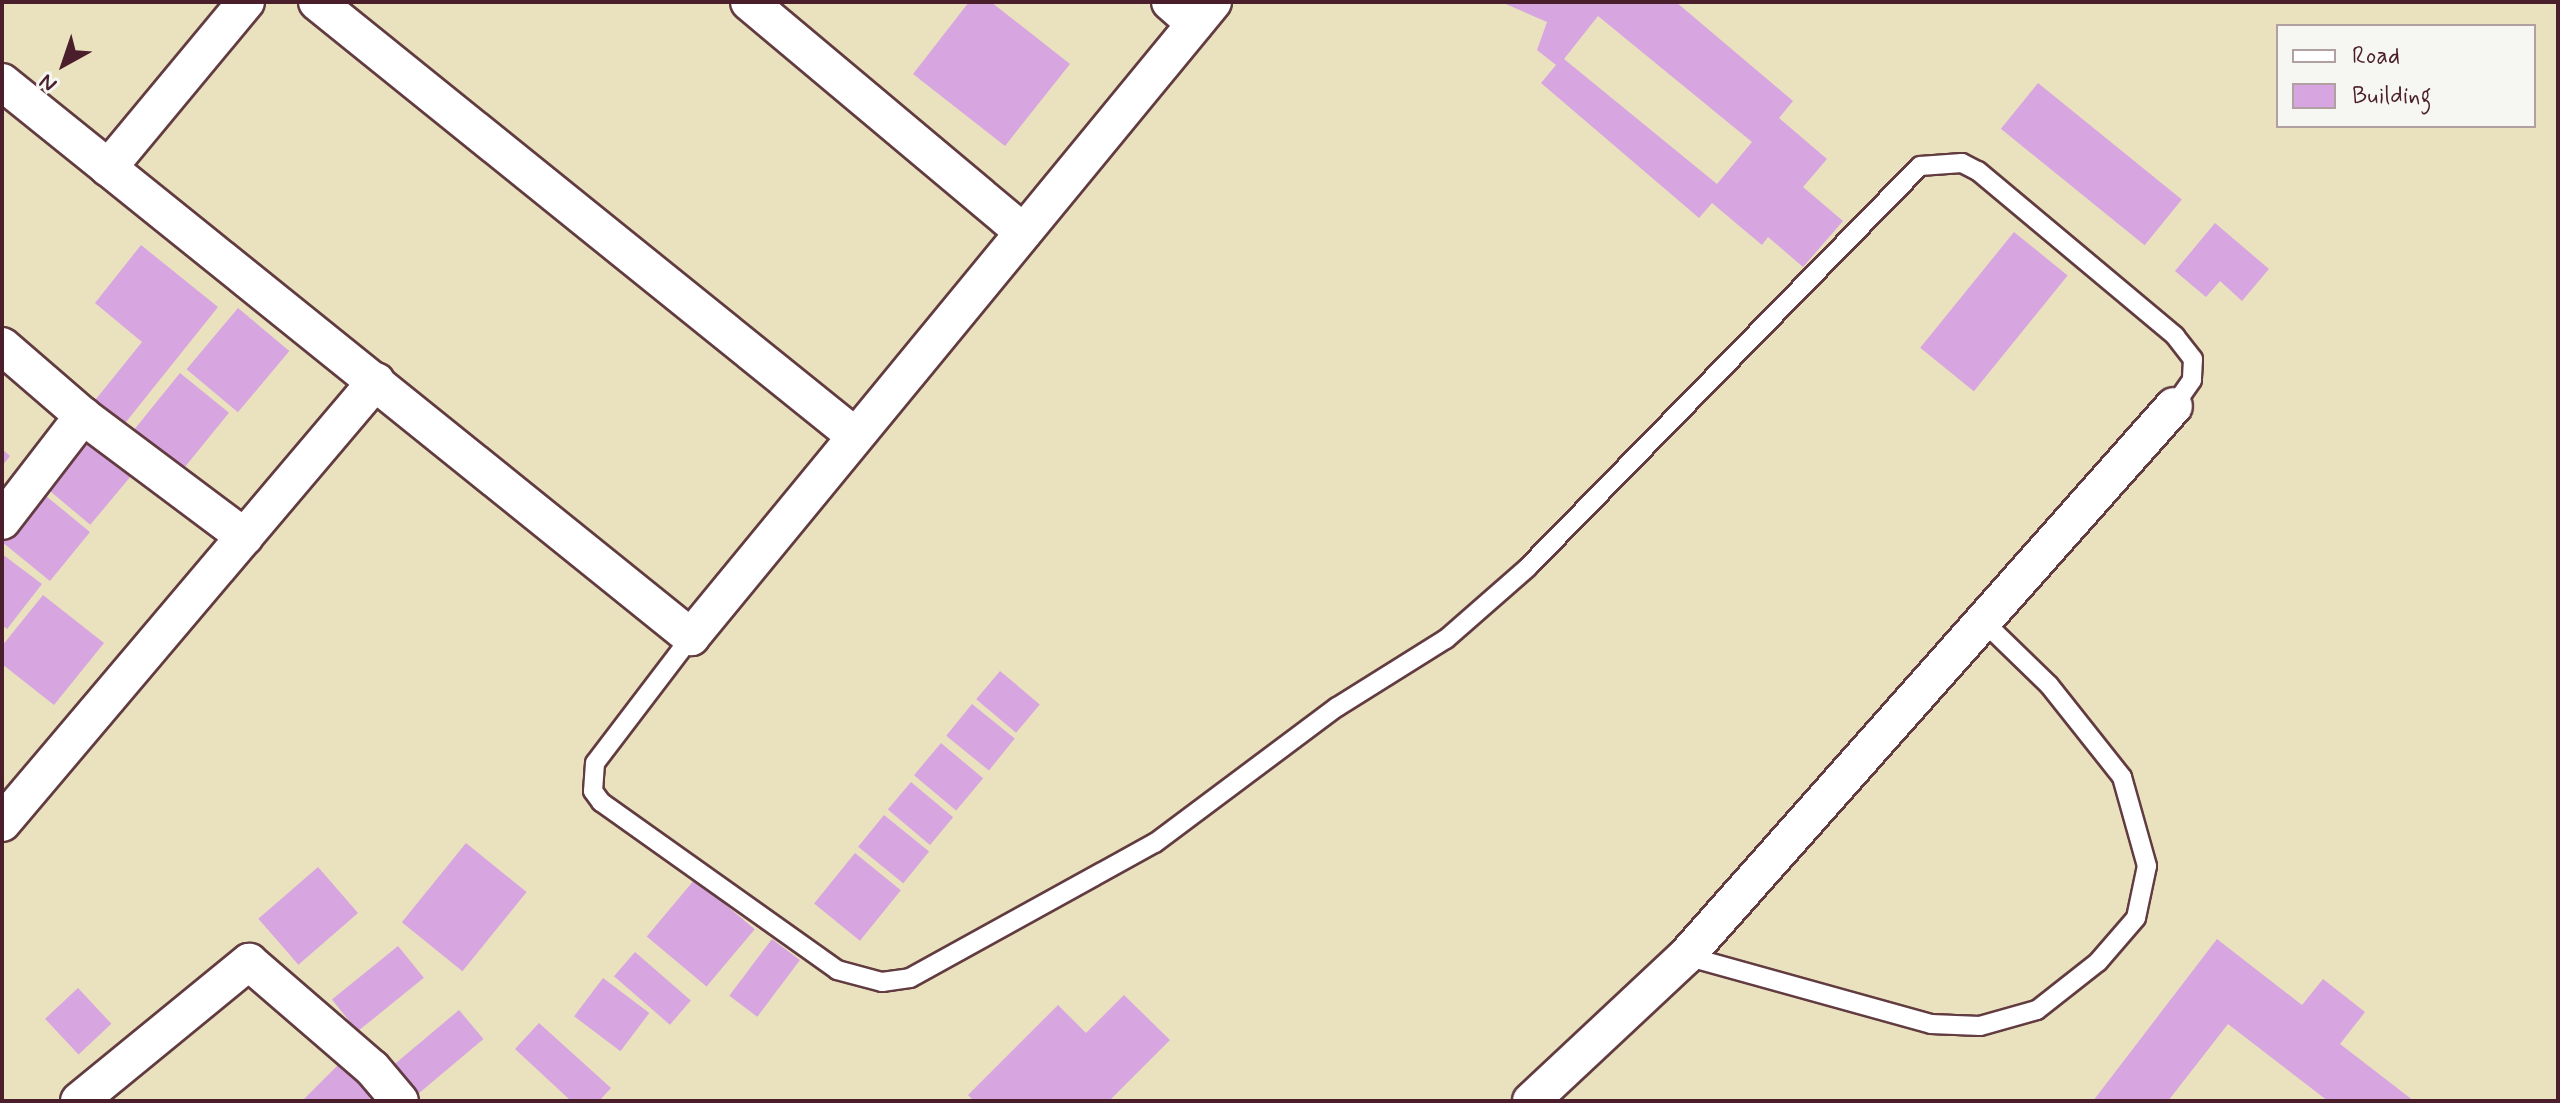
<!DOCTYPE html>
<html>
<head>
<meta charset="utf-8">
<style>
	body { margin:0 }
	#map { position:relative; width:2560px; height:1103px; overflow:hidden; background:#eae2bf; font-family:Mynerve,sans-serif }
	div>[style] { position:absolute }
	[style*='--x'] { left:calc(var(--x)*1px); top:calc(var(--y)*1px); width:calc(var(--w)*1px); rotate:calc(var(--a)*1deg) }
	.building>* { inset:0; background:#d7a5e0; transform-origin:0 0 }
	.roads { filter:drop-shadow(2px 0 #623c41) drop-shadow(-2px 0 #623c41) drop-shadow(0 2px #623c41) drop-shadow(0 -2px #623c41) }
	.lane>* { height:18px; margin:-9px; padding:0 9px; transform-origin:9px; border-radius:9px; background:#fff }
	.street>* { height:36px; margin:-18px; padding:0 18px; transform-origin:18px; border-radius:18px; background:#fff }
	span { translate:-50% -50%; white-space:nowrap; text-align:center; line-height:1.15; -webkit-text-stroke:8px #f6f6f2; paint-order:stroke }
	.frame { position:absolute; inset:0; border:4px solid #4a1f2b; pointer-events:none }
	.legend { position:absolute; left:2276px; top:24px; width:260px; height:104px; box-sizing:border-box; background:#f6f6f2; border:2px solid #b1a0a2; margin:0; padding:10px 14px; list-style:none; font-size:24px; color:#4a1f2b }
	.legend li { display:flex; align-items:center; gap:16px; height:40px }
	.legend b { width:40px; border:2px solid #b1a0a2 }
	.north { position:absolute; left:24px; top:24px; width:80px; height:80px; -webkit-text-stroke:6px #f6f6f2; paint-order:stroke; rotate:220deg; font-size:22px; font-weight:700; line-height:32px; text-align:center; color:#4a1f2b }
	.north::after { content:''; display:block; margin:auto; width:28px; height:36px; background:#4a1f2b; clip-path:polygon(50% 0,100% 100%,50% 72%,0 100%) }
</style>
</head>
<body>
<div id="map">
	<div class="building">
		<i style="clip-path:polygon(969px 2px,991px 2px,1070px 64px,1005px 146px,913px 74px)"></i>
		<i style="clip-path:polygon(evenodd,1501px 2px,1676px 2px,1793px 101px,1779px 118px,1827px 159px,1803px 187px,1843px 221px,1803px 267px,1768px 237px,1762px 245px,1712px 203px,1699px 218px,1541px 83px,1556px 65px,1537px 50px,1547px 22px,1501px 2px,1598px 16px,1752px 142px,1717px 184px,1564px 59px,1598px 16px)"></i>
		<i style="left:2038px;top:83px;width:185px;height:59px;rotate:39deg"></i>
		<i style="clip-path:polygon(2215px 223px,2269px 269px,2242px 301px,2220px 281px,2206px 297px,2175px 271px)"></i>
		<i style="left:2014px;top:232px;width:69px;height:149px;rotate:39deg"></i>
		<i style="clip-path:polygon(141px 245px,218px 307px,122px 427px,92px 404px,142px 342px,95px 303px)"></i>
		<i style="left:238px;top:308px;width:67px;height:80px;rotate:40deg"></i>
		<i style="left:180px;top:373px;width:63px;height:80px;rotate:39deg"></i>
		<i style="left:83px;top:426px;width:69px;height:71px;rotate:40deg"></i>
		<i style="clip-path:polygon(2px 449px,10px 456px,2px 466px)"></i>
		<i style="clip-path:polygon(35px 487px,90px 532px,50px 581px,2px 542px,2px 527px)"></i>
		<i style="clip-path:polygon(2px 554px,42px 584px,7px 629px,2px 625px)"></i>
		<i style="clip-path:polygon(43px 595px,104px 643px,54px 705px,2px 664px,2px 646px)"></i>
		<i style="left:1000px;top:671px;width:52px;height:37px;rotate:40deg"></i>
		<i style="left:972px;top:704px;width:55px;height:41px;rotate:39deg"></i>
		<i style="left:941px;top:743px;width:55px;height:42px;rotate:40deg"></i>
		<i style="left:911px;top:782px;width:55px;height:36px;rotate:40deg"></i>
		<i style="left:884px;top:815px;width:58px;height:41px;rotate:39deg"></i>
		<i style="left:466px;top:843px;width:78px;height:102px;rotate:39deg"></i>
		<i style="left:855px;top:853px;width:59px;height:65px;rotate:39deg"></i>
		<i style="left:318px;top:867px;width:61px;height:79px;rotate:49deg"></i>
		<i style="left:695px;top:879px;width:78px;height:75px;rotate:40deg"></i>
		<i style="left:772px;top:939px;width:35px;height:71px;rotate:37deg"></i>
		<i style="clip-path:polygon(2217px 939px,2302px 1005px,2323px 979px,2365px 1012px,2340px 1044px,2414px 1101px,2328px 1101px,2228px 1024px,2168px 1101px,2093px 1101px)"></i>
		<i style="left:398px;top:946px;width:41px;height:85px;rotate:51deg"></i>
		<i style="left:635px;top:952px;width:74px;height:32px;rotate:41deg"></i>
		<i style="left:603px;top:978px;width:58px;height:48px;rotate:37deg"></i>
		<i style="left:78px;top:988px;width:49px;height:45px;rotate:47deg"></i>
		<i style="clip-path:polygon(1124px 995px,1170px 1040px,1109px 1101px,974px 1101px,968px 1095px,1058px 1005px,1086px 1033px)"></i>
		<i style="left:459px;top:1010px;width:38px;height:87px;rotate:50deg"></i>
		<i style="clip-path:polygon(539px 1023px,611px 1088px,599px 1101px,571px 1101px,515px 1049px)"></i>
		<i style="clip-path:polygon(340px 1063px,373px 1095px,367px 1101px,302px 1101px)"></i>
	</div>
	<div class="roads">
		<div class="lane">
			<i style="--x:691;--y:637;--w:158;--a:127.3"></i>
			<i style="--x:595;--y:763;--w:28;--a:94"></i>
			<i style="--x:593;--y:791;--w:14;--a:54"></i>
			<i style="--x:601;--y:802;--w:290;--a:35.4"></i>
			<i style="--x:837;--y:970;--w:47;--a:14.9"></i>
			<i style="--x:882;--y:982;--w:28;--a:-8"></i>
			<i style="--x:910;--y:978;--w:280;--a:-28.9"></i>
			<i style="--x:1155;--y:843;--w:227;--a:-36.8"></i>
			<i style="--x:1337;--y:707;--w:128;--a:-32"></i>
			<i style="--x:1446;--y:639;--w:108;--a:-41.2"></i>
			<i style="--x:1527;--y:568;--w:562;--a:-45.65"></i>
			<i style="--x:1920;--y:166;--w:42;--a:-4.1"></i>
			<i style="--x:1962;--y:163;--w:18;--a:27"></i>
			<i style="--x:1978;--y:171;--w:257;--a:39.9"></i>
			<i style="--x:2175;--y:336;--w:29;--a:52"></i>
			<i style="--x:2193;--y:359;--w:21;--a:93"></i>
			<i style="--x:2192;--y:380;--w:32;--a:125"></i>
			<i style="--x:1686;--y:956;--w:254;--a:15.5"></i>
			<i style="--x:1931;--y:1024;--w:49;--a:2.3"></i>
			<i style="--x:1980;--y:1026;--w:59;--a:-15.7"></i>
			<i style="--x:2037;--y:1010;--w:78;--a:-38.2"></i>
			<i style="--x:2098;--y:962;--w:58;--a:-49.2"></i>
			<i style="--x:2136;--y:918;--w:53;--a:-78.1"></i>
			<i style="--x:2147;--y:866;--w:92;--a:-105.7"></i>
			<i style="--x:2122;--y:777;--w:117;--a:-128.4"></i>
			<i style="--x:2049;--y:685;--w:89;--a:-135.9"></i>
		</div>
		<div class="street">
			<i style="--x:317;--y:2;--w:691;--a:38.89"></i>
			<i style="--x:749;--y:2;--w:358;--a:40"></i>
			<i style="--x:1170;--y:2;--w:33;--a:41"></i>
			<i style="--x:2;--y:82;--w:885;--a:38.85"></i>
			<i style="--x:691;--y:637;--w:822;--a:-50.58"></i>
			<i style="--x:108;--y:168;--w:216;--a:-50.3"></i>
			<i style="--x:2;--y:346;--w:107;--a:40.8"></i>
			<i style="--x:83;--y:416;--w:202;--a:36.8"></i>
			<i style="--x:2;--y:521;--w:133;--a:-52.4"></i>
			<i style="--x:2;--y:823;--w:579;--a:-49.76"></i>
			<i style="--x:79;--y:1101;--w:220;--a:-39.3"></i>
			<i style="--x:249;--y:962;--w:162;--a:40.8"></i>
			<i style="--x:372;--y:1068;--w:43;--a:49.7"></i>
			<i style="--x:1531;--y:1101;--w:212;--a:-43.1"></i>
			<i style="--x:1686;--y:956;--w:735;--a:-48.42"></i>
		</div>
	</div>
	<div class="frame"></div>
	<ul class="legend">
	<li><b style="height:10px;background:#fff"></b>Road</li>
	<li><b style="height:22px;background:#d7a5e0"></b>Building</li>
	</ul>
	<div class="north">N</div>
</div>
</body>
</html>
